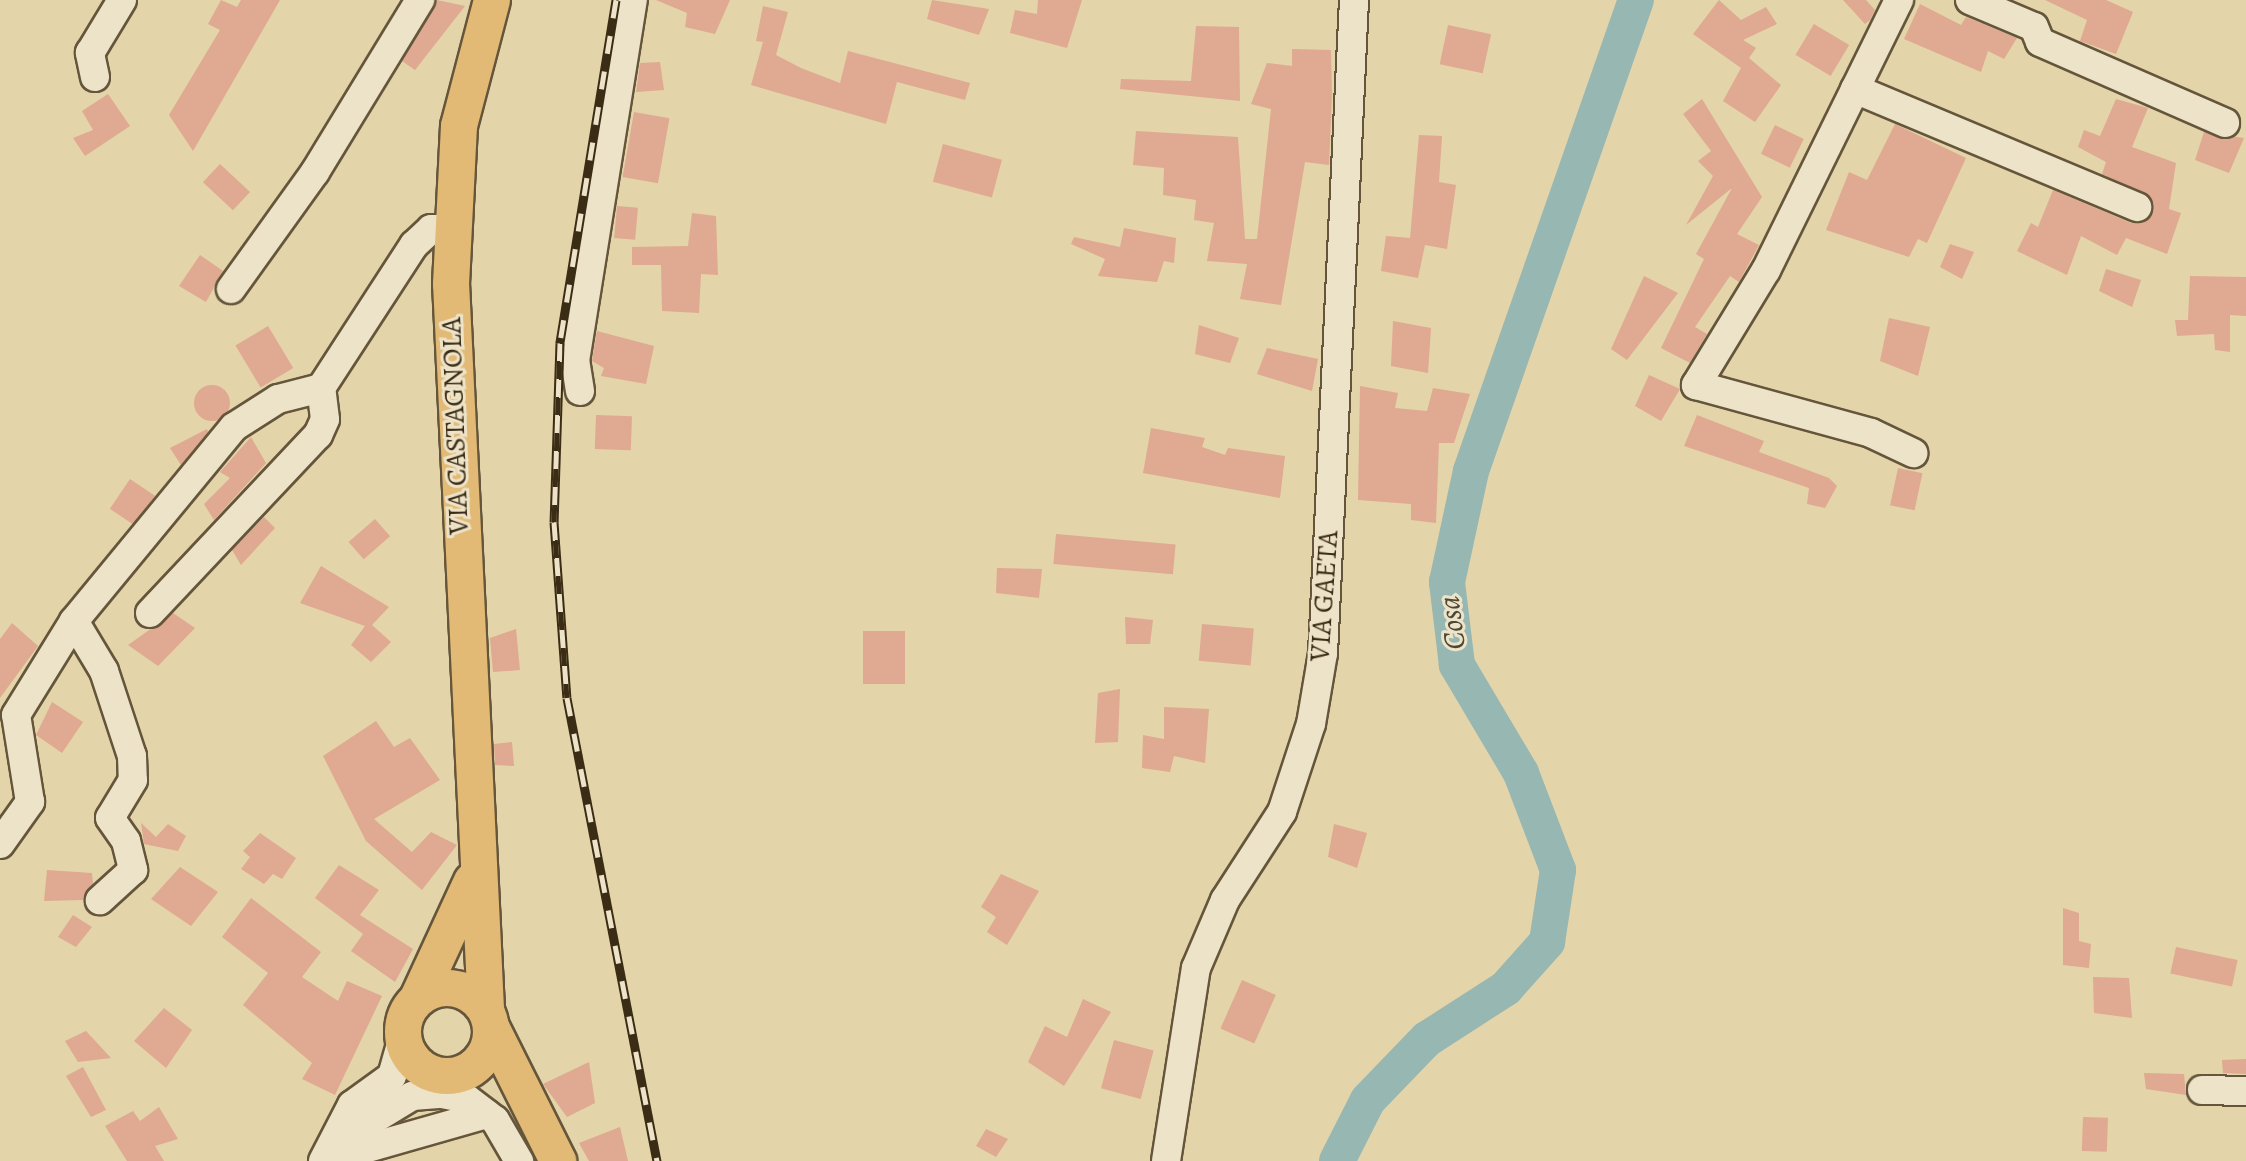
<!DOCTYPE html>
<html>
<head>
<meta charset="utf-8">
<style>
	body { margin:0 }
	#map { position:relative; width:2246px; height:1161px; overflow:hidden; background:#e3d4aa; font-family:Alegreya,serif }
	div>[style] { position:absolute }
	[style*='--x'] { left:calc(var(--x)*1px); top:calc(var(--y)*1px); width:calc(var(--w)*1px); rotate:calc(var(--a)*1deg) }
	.river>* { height:36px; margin:-18px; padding:0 18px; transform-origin:18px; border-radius:18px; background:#97b7b2 }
	.building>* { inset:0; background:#e0a991; transform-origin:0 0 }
	.round { border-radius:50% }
	.roads { filter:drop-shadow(2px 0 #65563b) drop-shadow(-2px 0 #65563b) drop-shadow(0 2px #65563b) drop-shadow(0 -2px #65563b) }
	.minor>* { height:28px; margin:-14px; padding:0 14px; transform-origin:14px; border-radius:14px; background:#ede3c8 }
	.major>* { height:36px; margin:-18px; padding:0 18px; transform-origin:18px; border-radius:18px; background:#e2ba75 }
	.major>.ring { margin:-18px; padding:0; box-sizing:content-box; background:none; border:36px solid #e2ba75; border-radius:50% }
	.rail>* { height:9px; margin-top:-4.5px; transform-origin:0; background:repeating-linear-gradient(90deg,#ede3c8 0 18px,#3b2c16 0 36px); box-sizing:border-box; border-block:2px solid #3b2c16 }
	span { translate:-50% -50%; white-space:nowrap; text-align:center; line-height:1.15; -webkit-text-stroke:6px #ede3c8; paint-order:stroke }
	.street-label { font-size:28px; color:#3b2c16 }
	.water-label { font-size:30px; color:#4d4835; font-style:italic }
</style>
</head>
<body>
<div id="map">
	<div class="river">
		<i style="--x:1337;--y:1161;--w:68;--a:-63.1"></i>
		<i style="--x:1368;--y:1100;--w:85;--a:-46"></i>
		<i style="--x:1427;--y:1039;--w:94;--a:-32.8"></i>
		<i style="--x:1506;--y:988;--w:62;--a:-48.3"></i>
		<i style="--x:1547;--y:942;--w:73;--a:-81.3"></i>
		<i style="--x:1558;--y:870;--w:104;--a:-110.9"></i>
		<i style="--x:1521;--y:773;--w:126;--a:-120.7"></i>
		<i style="--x:1457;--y:665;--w:84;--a:-96.9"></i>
		<i style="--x:1447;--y:582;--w:114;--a:-77.8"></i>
		<i style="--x:1471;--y:471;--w:499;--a:-70.7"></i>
	</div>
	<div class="building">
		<i style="clip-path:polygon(221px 0,237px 7px,241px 0,280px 0,193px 151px,169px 115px,220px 30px,208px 24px)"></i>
		<i style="clip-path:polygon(437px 0,465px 6px,415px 70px,402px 61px)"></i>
		<i style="clip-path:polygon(656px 0,730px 0,715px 34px,685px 27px,687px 13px)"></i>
		<i style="clip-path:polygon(932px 0,989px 9px,979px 35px,927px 19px)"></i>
		<i style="clip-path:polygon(1038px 0,1082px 0,1067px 48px,1010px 33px,1015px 10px,1037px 14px)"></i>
		<i style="clip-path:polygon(1719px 0,1741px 20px,1766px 7px,1777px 24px,1743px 40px,1756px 48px,1749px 58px,1781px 85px,1755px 122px,1723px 101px,1741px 68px,1693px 34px)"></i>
		<i style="clip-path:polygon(1843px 0,1866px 0,1875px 10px,1870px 20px,1865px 24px)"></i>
		<i style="clip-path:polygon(2045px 0,2106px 0,2133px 12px,2116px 54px,2080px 41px,2087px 20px)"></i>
		<i style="clip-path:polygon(1920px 4px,1961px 25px,1966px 17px,2017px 38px,2004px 59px,1988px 51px,1981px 72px,1904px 39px)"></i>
		<i style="clip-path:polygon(763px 6px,788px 12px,776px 55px,801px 68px,840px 83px,848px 51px,970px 83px,965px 100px,897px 82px,886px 124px,751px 85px,763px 42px,756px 41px)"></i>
		<i style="left:1814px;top:24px;width:41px;height:36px;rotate:31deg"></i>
		<i style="left:1448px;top:25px;width:44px;height:40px;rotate:12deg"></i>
		<i style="clip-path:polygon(1196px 26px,1239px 27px,1240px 101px,1120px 89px,1121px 79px,1191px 81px)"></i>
		<i style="clip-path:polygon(1292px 49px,1331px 50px,1332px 95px,1329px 165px,1305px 162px,1281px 305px,1240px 299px,1247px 264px,1207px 261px,1214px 223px,1194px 220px,1196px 200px,1163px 195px,1164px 168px,1133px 165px,1136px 131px,1238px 137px,1245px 239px,1257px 239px,1271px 109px,1251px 104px,1267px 63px,1292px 66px)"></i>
		<i style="clip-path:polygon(660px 62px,664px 90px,636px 92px,640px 63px)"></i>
		<i style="clip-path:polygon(108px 94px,130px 126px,85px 156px,73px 138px,93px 130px,82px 111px)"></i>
		<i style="clip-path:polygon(1702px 99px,1762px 197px,1737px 234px,1759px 245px,1739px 282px,1730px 276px,1695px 327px,1707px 334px,1690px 363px,1661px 348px,1704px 259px,1696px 254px,1732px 188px,1686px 225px,1713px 176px,1698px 161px,1711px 151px,1683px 114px)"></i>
		<i style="clip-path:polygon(2116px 99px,2148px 108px,2132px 147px,2176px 163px,2169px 209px,2181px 213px,2167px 254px,2126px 238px,2117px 255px,2081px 236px,2067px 275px,2017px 251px,2031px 223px,2038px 227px,2053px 190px,2131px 223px,2153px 213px,2150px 196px,2102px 174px,2106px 162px,2078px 147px,2084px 130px,2100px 136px)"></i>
		<i style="left:634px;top:112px;width:36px;height:66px;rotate:10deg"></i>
		<i style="clip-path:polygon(1895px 124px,1966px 158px,1927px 243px,1918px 239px,1909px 257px,1826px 230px,1849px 172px,1867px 180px)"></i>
		<i style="left:1775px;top:125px;width:32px;height:32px;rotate:26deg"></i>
		<i style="clip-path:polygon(2204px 132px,2244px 138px,2229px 173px,2195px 160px)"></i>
		<i style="clip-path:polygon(1419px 135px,1442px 136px,1439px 182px,1456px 185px,1447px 249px,1425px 245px,1418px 278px,1381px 271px,1386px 236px,1410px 238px)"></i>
		<i style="left:943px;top:144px;width:61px;height:39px;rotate:15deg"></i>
		<i style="left:220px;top:164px;width:41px;height:25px;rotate:43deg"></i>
		<i style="left:617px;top:206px;width:21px;height:32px;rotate:5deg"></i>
		<i style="clip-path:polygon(692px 213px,716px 216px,718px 275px,701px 274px,699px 313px,662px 311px,661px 265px,632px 265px,632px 247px,688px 246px)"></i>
		<i style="clip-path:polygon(1124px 228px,1176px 238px,1174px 263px,1164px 261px,1157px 282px,1098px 276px,1105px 259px,1071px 244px,1074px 237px,1120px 247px)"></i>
		<i style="clip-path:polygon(1950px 244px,1974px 252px,1962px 279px,1940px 267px)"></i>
		<i style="clip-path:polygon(200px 255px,223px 271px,206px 302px,179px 286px)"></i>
		<i style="clip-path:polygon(2106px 269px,2141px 280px,2132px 307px,2099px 291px)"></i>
		<i style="clip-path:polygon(1644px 276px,1678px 293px,1627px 360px,1611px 349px)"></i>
		<i style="clip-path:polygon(2190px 276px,2246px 277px,2246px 316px,2230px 315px,2230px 352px,2215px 350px,2214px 334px,2177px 336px,2175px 320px,2188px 320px)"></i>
		<i style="clip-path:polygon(1889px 318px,1930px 327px,1918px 376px,1880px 361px)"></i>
		<i style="clip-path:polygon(1393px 321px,1431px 328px,1428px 373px,1391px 366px)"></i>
		<i style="clip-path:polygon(1199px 325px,1239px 338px,1230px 363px,1195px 354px)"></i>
		<i style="left:268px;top:326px;width:49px;height:38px;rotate:59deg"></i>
		<i style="clip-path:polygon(597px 331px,654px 346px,646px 384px,601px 376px,604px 368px,592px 361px)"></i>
		<i style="clip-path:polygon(1267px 348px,1318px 359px,1312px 391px,1257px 374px)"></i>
		<i style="clip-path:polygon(1649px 375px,1680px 389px,1661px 421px,1635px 406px)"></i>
		<i class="round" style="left:194px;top:385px;width:36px;height:36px"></i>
		<i style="clip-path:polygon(1360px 386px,1398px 393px,1395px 408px,1427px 411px,1433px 388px,1470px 394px,1454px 443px,1439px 443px,1436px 523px,1411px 520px,1411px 504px,1358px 500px)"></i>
		<i style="left:596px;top:415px;width:36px;height:34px;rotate:2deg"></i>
		<i style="clip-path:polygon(1697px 415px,1764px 441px,1759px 452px,1829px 478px,1837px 486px,1825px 508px,1807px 504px,1809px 488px,1684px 446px)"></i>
		<i style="clip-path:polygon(1151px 428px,1205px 438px,1202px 447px,1225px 455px,1228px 448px,1285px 456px,1280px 498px,1143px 473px)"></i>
		<i style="clip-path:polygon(207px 429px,208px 432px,181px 465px,170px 448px)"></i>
		<i style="clip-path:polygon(251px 437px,266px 463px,214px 520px,204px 504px,230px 478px,220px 472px)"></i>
		<i style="left:1898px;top:468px;width:25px;height:38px;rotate:12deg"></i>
		<i style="left:130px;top:479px;width:30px;height:36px;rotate:34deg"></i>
		<i style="clip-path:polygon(264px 517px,275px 528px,241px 565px,232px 550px)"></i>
		<i style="left:375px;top:519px;width:23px;height:35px;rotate:49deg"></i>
		<i style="left:1056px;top:534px;width:120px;height:30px;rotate:5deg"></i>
		<i style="clip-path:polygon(321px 566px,389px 607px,372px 625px,391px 642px,371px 662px,351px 645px,365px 626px,300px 603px)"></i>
		<i style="clip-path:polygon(997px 568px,1042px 569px,1039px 598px,996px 593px)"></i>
		<i style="clip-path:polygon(173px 613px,195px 628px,158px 666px,128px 645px)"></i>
		<i style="clip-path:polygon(1125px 617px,1153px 620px,1150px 644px,1126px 644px)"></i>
		<i style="clip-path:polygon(12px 623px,38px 646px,0 698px,0 639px)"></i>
		<i style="left:1202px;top:624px;width:52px;height:37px;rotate:5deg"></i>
		<i style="clip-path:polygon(516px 629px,520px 670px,493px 672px,490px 638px)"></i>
		<i style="left:863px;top:631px;width:42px;height:53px"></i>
		<i style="clip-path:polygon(1120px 689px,1118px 742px,1095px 743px,1098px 693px)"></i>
		<i style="clip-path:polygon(52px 702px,83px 722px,62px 753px,36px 735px)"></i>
		<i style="clip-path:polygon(1164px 707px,1209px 709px,1205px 763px,1174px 756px,1170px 772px,1142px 768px,1143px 735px,1164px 739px)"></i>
		<i style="clip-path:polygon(376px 721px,394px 747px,410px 738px,440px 780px,374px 819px,412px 852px,431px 832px,457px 845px,422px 890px,366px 841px,323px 756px)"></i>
		<i style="clip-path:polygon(512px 742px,514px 766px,495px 765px,494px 744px)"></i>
		<i style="clip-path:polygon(141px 823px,156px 837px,168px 824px,186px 836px,178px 851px,144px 844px)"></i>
		<i style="clip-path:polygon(1334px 824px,1367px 833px,1357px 868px,1328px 857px)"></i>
		<i style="clip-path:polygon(260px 833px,296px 858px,282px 879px,273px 874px,264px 884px,241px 869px,250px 857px,243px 851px)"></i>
		<i style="clip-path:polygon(339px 865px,379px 890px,360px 915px,413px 949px,395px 982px,351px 951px,363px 934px,315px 898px)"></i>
		<i style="clip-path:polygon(180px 867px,218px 892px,191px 926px,151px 899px)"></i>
		<i style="clip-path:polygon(47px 870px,92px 873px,93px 884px,83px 900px,44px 901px)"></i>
		<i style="clip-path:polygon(1001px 874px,1039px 891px,1007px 945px,987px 932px,996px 917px,981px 907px)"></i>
		<i style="clip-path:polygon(251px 898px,321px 952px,302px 977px,338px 1001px,347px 981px,382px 996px,335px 1095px,302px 1079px,312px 1063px,243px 1005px,268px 973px,222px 937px)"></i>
		<i style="clip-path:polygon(2063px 908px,2079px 913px,2079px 941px,2091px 944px,2089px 968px,2063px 965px)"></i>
		<i style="clip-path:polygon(73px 915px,92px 927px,76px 947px,58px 937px)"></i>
		<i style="left:2176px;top:947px;width:63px;height:27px;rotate:12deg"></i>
		<i style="clip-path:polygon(2093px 977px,2129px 978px,2132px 1018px,2094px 1013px)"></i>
		<i style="left:1242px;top:980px;width:37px;height:53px;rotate:24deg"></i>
		<i style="clip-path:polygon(1083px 999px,1111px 1012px,1064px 1086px,1028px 1062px,1045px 1026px,1067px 1037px)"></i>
		<i style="clip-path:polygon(164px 1008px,192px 1030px,166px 1068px,134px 1041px)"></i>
		<i style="clip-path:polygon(86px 1031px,111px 1058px,78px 1062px,65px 1041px)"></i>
		<i style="left:1114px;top:1040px;width:41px;height:50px;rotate:15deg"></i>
		<i style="clip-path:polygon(2246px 1059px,2246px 1074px,2223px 1073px,2222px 1060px)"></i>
		<i style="clip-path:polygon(589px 1062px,595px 1103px,567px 1117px,543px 1084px)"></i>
		<i style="clip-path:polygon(83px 1067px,106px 1110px,91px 1117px,66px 1076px)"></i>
		<i style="clip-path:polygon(2144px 1073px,2184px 1074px,2186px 1095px,2146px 1089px)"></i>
		<i style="clip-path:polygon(159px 1107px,178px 1139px,155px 1146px,164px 1161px,127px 1161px,105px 1126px,133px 1111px,140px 1121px)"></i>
		<i style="left:2083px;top:1117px;width:25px;height:34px;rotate:2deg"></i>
		<i style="clip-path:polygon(620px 1127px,628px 1161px,589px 1161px,579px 1143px)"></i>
		<i style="clip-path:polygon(986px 1129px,1008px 1139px,996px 1157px,976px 1146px)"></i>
	</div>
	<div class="roads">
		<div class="minor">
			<i style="--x:1899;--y:0;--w:301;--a:116.2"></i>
			<i style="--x:1766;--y:270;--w:135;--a:121.3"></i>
			<i style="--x:1696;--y:385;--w:181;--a:15.3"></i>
			<i style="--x:1871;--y:433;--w:47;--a:25.5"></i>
			<i style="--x:1970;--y:0;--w:69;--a:22.9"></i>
			<i style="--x:2034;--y:27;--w:16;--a:68"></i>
			<i style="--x:2040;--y:42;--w:202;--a:23.6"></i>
			<i style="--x:95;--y:77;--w:25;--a:-102"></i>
			<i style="--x:90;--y:53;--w:62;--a:-58.9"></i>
			<i style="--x:1855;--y:89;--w:306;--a:22.7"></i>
			<i style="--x:231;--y:289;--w:144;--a:-54.3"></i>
			<i style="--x:315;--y:172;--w:202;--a:-58.6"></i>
			<i style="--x:580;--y:391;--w:30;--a:-99"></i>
			<i style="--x:575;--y:361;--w:366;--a:-80.9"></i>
			<i style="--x:150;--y:613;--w:245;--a:-46.7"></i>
			<i style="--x:318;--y:435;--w:17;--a:-66"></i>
			<i style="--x:325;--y:419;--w:31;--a:-97"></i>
			<i style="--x:74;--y:621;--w:58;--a:59"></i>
			<i style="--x:104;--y:671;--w:89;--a:71.8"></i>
			<i style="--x:132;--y:756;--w:24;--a:88"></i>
			<i style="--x:133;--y:780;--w:44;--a:121.2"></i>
			<i style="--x:110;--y:818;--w:28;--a:55"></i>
			<i style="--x:126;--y:841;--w:30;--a:76"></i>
			<i style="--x:133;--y:870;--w:45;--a:137.7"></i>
			<i style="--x:0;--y:844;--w:52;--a:-54.5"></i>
			<i style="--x:30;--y:802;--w:88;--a:-99.1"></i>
			<i style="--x:16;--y:715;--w:110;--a:-58.3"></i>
			<i style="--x:74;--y:621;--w:251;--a:-50.5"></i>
			<i style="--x:234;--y:427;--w:52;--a:-32.5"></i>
			<i style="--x:278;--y:399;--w:44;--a:-14.3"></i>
			<i style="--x:321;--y:388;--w:171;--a:-57"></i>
			<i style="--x:414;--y:245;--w:23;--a:-43"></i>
			<i style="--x:431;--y:229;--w:23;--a:0"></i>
			<i style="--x:2202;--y:1090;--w:44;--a:1.3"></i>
			<i style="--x:350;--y:1153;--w:142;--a:-15.9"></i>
			<i style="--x:323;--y:1161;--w:63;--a:-62.6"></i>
			<i style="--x:352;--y:1105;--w:49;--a:-35.9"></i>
			<i style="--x:392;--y:1076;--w:41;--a:-74.2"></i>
			<i style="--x:347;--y:1161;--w:42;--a:-62.8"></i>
			<i style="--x:366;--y:1124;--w:54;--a:-31.3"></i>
			<i style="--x:412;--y:1096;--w:30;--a:-4"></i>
			<i style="--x:442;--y:1094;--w:25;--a:11"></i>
			<i style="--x:467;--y:1099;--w:35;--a:37"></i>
			<i style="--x:495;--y:1120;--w:48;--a:59.7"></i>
			<i style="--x:1166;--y:1161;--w:195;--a:-81.2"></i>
			<i style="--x:1196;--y:968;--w:74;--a:-66.9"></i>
			<i style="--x:1225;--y:900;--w:105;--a:-57.1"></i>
			<i style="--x:1282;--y:812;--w:93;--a:-71.8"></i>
			<i style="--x:1311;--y:724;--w:72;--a:-80.4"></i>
			<i style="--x:1323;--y:653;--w:654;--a:-87.28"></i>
		</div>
		<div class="major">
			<i class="ring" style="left:403px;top:988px;width:52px;height:52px"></i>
			<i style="--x:418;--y:998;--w:129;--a:-65.2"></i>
			<i style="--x:486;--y:1009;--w:726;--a:-92.76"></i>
			<i style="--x:451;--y:284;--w:158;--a:-87.1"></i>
			<i style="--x:459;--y:126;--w:130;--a:-75.3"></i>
			<i style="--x:492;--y:1029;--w:148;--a:63.4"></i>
		</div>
	</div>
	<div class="rail">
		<i style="--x:616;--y:0;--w:348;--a:99.3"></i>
		<i style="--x:560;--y:343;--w:179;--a:91.9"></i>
		<i style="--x:554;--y:522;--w:176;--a:85.8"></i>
		<i style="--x:567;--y:698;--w:472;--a:79"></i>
	</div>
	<div class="street-label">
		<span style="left:455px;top:426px;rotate:-92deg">VIA CASTAGNOLA</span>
		<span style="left:1324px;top:596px;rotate:-86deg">VIA GAETA</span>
	</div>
	<div class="water-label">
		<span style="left:1452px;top:623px;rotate:-97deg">Cosa</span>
	</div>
</div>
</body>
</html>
